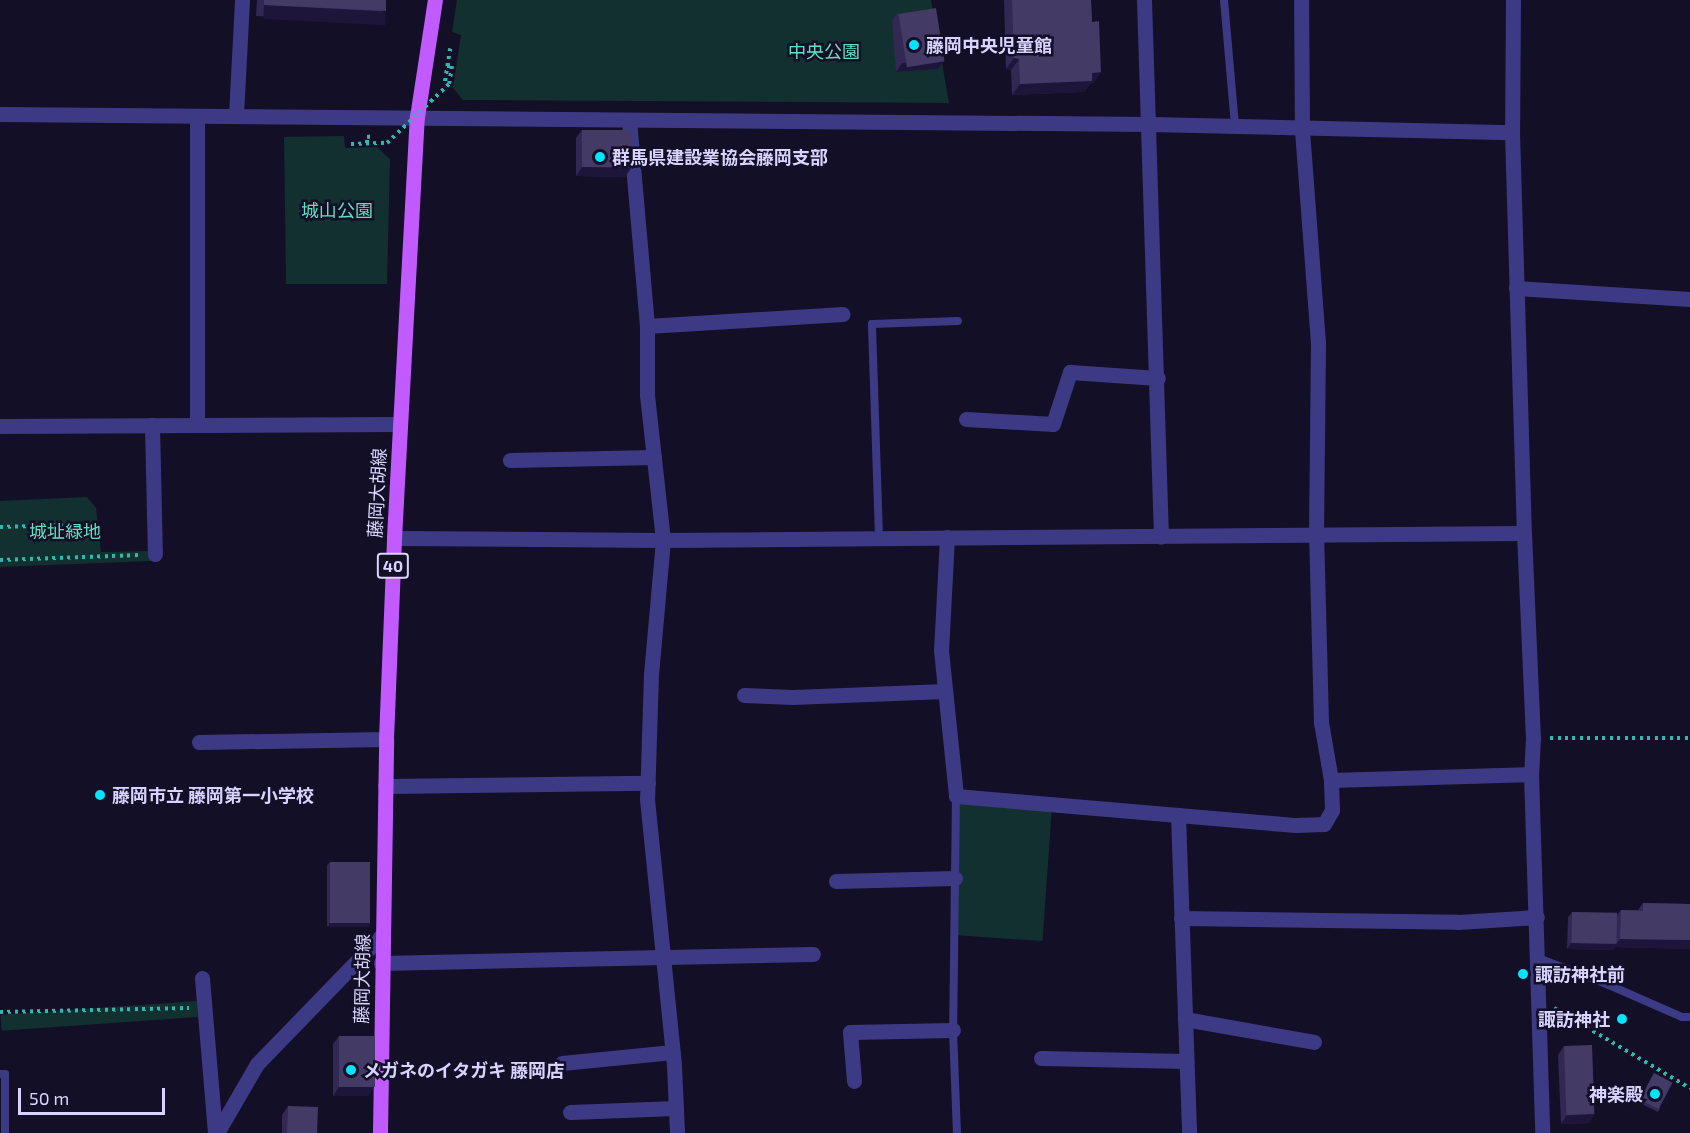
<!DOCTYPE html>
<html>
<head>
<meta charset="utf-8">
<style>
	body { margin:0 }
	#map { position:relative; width:1690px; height:1133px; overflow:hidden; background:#130f26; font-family:"Exo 2","Noto Sans JP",sans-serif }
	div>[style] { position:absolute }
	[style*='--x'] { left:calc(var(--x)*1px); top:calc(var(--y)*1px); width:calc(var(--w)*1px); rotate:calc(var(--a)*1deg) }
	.green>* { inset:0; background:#12302f; transform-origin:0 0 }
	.path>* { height:4px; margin-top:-2px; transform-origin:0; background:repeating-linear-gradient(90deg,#2fb8b0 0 3px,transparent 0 7.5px) }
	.service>* { height:8px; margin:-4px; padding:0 4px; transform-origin:4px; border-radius:4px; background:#3d3a85 }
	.minor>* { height:15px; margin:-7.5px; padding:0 7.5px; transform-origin:7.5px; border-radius:7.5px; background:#3d3a85 }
	.tertiary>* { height:15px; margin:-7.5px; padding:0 7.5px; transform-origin:7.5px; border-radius:7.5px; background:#3d3a85 }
	.primary>* { height:15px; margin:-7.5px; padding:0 7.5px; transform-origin:7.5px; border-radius:7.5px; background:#c25bff }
	.path-bridge>* { height:4px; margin-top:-2px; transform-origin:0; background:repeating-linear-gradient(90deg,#2fb8b0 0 3px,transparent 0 7.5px) }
	.wall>* { inset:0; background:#312854 }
	.shaded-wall>* { inset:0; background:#1d163a; transform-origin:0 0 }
	.building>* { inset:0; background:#433a66; transform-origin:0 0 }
	.dots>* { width:16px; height:16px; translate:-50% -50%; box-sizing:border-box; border:3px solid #130f26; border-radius:50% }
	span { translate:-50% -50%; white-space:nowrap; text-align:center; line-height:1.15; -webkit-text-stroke:5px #130f26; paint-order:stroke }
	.shield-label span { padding:2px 4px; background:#130f26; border:2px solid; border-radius:4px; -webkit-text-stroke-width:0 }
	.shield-label { font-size:16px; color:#d9d4ff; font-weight:700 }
	.poi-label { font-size:18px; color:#d9d4ff; font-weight:700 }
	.left { translate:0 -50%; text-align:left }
	.right { translate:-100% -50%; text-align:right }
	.park-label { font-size:18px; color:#5fe0c0 }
	.street-label { font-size:18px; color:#d9d4ff }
	.scale { position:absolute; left:18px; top:1088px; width:147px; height:27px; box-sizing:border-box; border:3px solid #d9d4ff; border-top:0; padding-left:8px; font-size:18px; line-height:21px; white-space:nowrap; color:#d9d4ff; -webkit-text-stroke:4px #130f26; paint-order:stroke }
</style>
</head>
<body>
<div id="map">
	<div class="green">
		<i style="clip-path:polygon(457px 0,931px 0,949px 103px,463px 100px,453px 88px,461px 35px,452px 32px)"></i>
		<i style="clip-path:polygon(344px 136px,345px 148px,377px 147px,390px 159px,387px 284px,286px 284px,284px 137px)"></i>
		<i style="clip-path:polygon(87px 497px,96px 508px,101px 552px,150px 551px,151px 561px,0 567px,0 501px)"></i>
		<i style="left:960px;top:803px;width:92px;height:132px;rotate:4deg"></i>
		<i style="left:197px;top:1001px;width:16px;height:197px;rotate:86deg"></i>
	</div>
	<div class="path">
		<i style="--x:447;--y:66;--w:5;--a:0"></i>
		<i style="--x:452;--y:66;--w:18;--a:99"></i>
		<i style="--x:445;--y:81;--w:33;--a:-81"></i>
		<i style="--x:367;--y:143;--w:6;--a:-90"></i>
		<i style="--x:367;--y:137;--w:7;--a:-8"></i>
		<i style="--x:351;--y:144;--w:36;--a:-2"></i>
		<i style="--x:0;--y:527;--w:70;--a:-1.6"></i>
		<i style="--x:0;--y:560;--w:140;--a:-2"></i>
		<i style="--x:1550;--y:738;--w:140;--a:0"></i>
		<i style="--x:1554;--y:1008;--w:158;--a:30.5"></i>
		<i style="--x:0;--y:1012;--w:189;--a:-1.2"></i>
	</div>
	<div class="service">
		<i style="--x:1224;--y:0;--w:127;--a:85"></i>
		<i style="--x:879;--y:537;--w:213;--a:-91.9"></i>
		<i style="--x:872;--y:324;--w:86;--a:-2"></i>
		<i style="--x:956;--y:796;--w:234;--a:90.7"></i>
		<i style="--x:953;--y:1030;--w:103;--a:87.8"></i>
		<i style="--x:1538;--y:958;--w:76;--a:20.8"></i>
		<i style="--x:1609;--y:985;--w:80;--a:23.7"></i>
		<i style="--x:1682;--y:1017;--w:8;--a:0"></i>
		<i style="--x:0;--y:1074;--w:5;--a:0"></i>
		<i style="--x:5;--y:1074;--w:59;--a:90"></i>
	</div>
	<div class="minor">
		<i style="--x:1144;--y:0;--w:537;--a:88.19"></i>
		<i style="--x:0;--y:114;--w:1150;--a:0.5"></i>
		<i style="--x:1150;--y:124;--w:362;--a:1.3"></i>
		<i style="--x:236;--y:115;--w:115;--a:-87"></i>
		<i style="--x:197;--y:116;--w:308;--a:90"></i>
		<i style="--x:629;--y:120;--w:207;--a:85"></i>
		<i style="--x:647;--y:326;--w:69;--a:90"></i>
		<i style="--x:647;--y:395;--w:146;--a:83.7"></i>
		<i style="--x:663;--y:540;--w:135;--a:95.1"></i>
		<i style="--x:651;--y:674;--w:125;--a:91.8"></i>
		<i style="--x:647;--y:799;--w:268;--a:84.2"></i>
		<i style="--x:674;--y:1066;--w:67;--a:87.4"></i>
		<i style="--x:1516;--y:288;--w:174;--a:3.6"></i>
		<i style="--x:647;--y:326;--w:196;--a:-3.5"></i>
		<i style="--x:966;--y:419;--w:87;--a:3.3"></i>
		<i style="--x:1053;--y:424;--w:55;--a:-71.9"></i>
		<i style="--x:1070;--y:372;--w:88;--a:3.9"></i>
		<i style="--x:152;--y:425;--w:129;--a:88.7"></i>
		<i style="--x:0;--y:426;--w:400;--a:-0.3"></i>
		<i style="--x:510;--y:460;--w:144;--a:-1.2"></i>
		<i style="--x:947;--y:537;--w:113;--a:93"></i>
		<i style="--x:941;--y:650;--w:147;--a:84.1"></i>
		<i style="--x:956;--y:796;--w:341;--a:4.9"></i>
		<i style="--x:1296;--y:825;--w:28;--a:-2"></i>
		<i style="--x:1324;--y:824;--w:16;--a:-60"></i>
		<i style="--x:1332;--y:810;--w:30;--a:-92"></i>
		<i style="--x:1331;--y:780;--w:59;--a:-99.8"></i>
		<i style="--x:1321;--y:722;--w:187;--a:-91.5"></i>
		<i style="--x:1316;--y:535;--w:192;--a:-89.4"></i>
		<i style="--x:1318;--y:343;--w:215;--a:-94.3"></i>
		<i style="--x:1302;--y:129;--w:129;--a:-90.4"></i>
		<i style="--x:744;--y:695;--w:49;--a:2.3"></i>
		<i style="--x:793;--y:697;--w:152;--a:-2.3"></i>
		<i style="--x:199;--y:742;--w:187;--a:-0.9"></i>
		<i style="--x:1331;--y:780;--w:200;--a:-1.7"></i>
		<i style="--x:385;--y:786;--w:263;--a:-0.7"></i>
		<i style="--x:1178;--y:815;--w:318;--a:88"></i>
		<i style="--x:836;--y:881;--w:119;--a:-1.4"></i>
		<i style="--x:1181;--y:918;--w:277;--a:0.8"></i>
		<i style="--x:1458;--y:922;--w:79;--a:-3.6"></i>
		<i style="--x:381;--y:963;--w:432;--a:-1.2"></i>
		<i style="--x:202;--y:978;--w:156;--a:85.2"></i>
		<i style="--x:1185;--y:1019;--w:131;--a:10.1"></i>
		<i style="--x:1041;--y:1058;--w:145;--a:1.2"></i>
		<i style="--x:562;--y:1063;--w:111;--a:-5.7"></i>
		<i style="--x:854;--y:1081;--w:49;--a:-94.7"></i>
		<i style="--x:850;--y:1032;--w:103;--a:-1.1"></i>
		<i style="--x:570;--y:1112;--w:106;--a:-2.2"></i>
		<i style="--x:217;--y:1133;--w:80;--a:-59.9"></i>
		<i style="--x:257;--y:1064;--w:180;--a:-45.9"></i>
	</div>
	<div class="tertiary">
		<i style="--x:1513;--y:0;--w:132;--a:90.4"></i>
		<i style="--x:1512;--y:132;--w:401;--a:88.3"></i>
		<i style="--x:1524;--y:533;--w:205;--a:87.5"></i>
		<i style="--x:1533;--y:738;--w:36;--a:93"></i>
		<i style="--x:1531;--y:774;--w:359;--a:88.2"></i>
		<i style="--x:394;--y:538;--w:269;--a:0.4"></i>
		<i style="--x:663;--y:540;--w:861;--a:-0.47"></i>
	</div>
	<div class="primary">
		<i style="--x:380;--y:1133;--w:394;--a:-89.1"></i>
		<i style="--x:386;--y:739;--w:201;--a:-87.7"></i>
		<i style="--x:394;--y:538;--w:422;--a:-86.9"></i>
		<i style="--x:417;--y:117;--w:118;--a:-81.3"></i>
	</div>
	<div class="path-bridge">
		<i style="--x:387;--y:143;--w:86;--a:-43.6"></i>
	</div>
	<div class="wall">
		<i style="clip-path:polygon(257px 0,386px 0,378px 22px,256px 16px)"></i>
		<i style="clip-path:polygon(1004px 0,1091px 0,1092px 22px,1101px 72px,1093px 83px,1090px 84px,1084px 92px,1012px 95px,1011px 70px,1006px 69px)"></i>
		<i style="clip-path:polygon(898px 12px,944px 61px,938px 69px,896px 72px,892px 21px)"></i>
		<i style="clip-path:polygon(582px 130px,631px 168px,625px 177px,576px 176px,576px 138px)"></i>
		<i style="clip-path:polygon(330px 862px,370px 923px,368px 926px,327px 926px,327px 865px)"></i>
		<i style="clip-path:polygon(1643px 903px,1690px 904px,1690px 949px,1615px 947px,1613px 950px,1567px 949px,1568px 917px,1572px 912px,1617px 915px,1621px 910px,1638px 910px)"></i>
		<i style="clip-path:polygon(339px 1036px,374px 1087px,368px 1096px,333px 1096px,333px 1044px)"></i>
		<i style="clip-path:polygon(1564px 1046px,1589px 1123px,1561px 1124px,1558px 1055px)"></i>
		<i style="clip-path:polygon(1654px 1073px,1660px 1109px,1658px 1112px,1638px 1102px)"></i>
		<i style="clip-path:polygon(288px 1106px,318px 1133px,282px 1133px,282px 1115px)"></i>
	</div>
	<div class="shaded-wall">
		<i style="left:264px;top:5px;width:122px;height:14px;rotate:3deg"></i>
		<i style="clip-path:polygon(1014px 58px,1019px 59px,1011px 70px,1006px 69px)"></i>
		<i style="clip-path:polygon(944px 61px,938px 69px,896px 72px,902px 63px)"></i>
		<i style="clip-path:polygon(1101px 72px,1093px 83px,1090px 84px,1084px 92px,1012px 95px,1020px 84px,1092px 73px)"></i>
		<i style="clip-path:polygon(582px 167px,631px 168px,625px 177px,576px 176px)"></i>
		<i style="left:329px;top:923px;width:41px;height:4px"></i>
		<i style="clip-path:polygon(1620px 939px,1690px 940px,1690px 949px,1615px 947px,1613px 950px,1567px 949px,1571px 943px,1616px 944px)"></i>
		<i style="clip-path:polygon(339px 1087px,374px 1087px,368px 1096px,333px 1096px)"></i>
		<i style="clip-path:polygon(1595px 1114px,1589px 1123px,1561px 1124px,1567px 1115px)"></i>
	</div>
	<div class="building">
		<i style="clip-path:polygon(264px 0,386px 0,386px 11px,264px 5px)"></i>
		<i style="clip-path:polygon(1012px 0,1091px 0,1092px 22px,1099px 21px,1101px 72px,1092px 73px,1092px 81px,1020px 84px,1019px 59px,1014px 58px)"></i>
		<i style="left:936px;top:8px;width:54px;height:38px;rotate:81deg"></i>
		<i style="left:582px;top:130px;width:49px;height:37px"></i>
		<i style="left:330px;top:862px;width:40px;height:61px"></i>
		<i style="clip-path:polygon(1643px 903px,1690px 904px,1690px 940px,1620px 939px,1621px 910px,1643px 911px)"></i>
		<i style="left:1572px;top:912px;width:45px;height:31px;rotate:1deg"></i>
		<i style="left:339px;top:1036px;width:36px;height:51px"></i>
		<i style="left:1592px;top:1045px;width:69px;height:28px;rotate:88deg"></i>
		<i style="left:1654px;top:1073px;width:21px;height:30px;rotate:28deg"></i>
		<i style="left:288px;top:1106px;width:30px;height:27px;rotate:2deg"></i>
	</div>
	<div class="dots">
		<i style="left:914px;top:45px;background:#00e5ff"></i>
		<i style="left:600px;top:157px;background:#00e5ff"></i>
		<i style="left:100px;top:795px;background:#00e5ff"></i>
		<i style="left:1523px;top:974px;background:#00e5ff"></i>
		<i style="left:1622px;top:1019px;background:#00e5ff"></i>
		<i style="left:351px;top:1070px;background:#00e5ff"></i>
		<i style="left:1655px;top:1094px;background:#00e5ff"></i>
	</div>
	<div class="shield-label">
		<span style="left:393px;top:566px">40</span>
	</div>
	<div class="poi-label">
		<span class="left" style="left:926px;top:45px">藤岡中央児童館</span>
		<span class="left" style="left:612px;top:157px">群馬県建設業協会藤岡支部</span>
		<span class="left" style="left:112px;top:795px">藤岡市立 藤岡第一小学校</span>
		<span class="left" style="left:1535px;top:974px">諏訪神社前</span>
		<span class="right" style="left:1610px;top:1019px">諏訪神社</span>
		<span class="left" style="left:363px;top:1070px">メガネのイタガキ 藤岡店</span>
		<span class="right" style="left:1643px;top:1094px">神楽殿</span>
	</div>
	<div class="park-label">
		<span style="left:824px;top:51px">中央公園</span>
		<span style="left:337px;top:210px">城山公園</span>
		<span style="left:65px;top:531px">城址緑地</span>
	</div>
	<div class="street-label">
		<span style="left:377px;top:493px;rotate:-87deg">藤岡大胡線</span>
		<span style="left:362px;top:979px;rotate:-89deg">藤岡大胡線</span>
	</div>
	<div class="scale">50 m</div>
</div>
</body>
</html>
